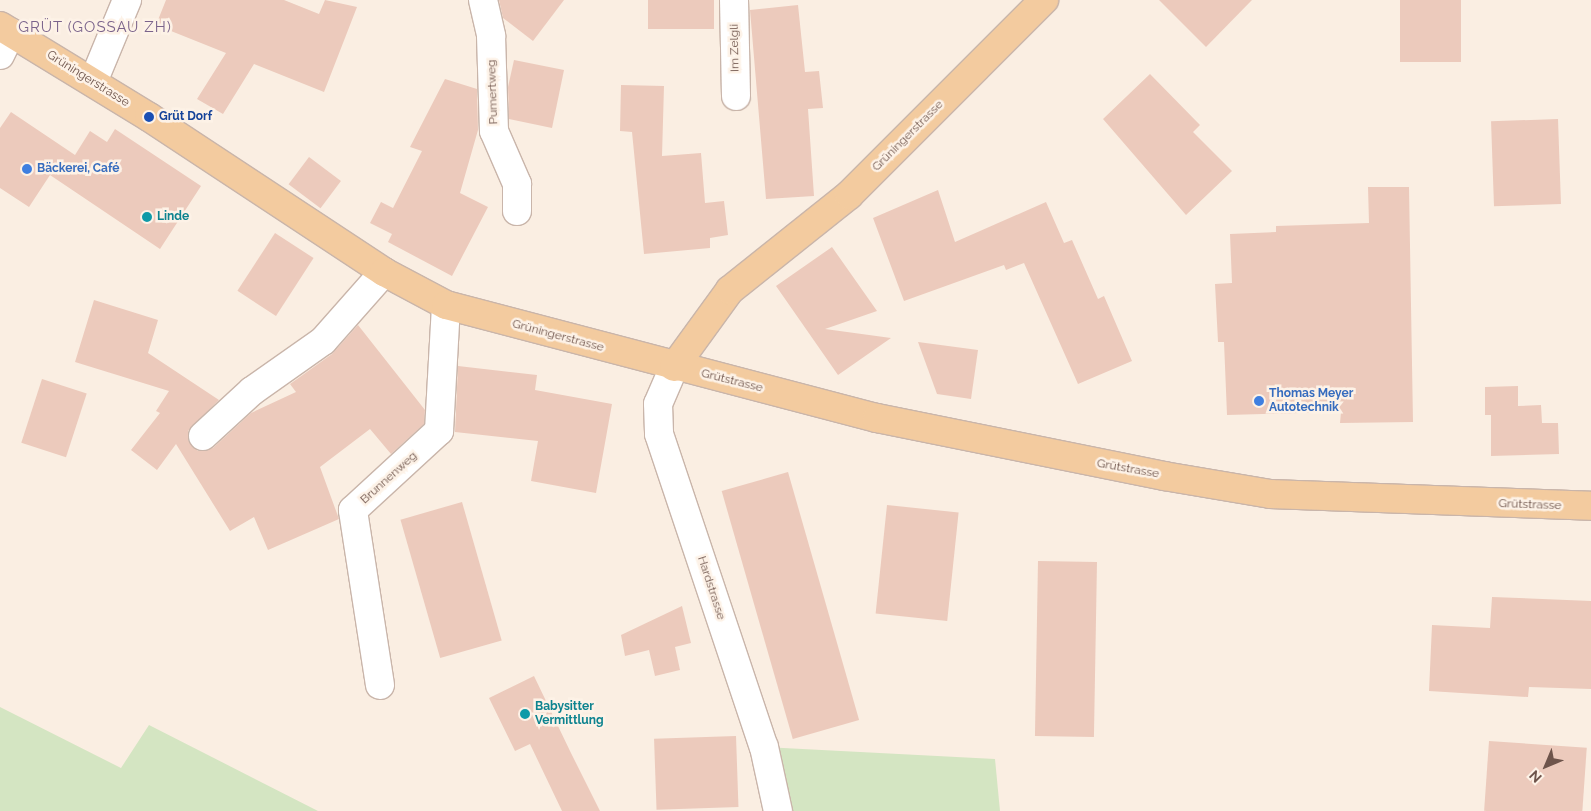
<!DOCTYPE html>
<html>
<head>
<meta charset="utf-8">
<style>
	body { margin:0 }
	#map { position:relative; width:1591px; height:811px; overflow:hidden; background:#faeee2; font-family:Raleway,sans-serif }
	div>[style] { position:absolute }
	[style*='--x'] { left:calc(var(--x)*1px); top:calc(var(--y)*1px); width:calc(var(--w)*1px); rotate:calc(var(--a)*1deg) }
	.green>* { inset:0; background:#d4e5c2 }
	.building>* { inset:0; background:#eccabc; transform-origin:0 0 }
	.roads { filter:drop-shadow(1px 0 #c9b5aa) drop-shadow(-1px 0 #c9b5aa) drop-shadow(0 1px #c9b5aa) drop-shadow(0 -1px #c9b5aa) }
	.minor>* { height:28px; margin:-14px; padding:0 14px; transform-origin:14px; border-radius:14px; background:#fff }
	.major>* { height:28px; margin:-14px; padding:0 14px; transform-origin:14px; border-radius:14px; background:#f3cb9f }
	.dots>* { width:14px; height:14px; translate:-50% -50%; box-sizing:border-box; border:2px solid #fdf2e7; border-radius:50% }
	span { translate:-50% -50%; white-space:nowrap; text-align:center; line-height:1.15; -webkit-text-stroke:5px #fdf2e7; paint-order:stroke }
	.street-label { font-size:12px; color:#6e544b }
	.transit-label { font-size:12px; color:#164399; font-weight:700 }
	.left { translate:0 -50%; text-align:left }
	.shop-label { font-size:12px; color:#366cbe; font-weight:700 }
	.culture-label { font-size:12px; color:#0d838f; font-weight:700 }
	.quarter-label { font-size:15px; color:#7a638b; letter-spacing:1px }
	.north { position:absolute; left:1521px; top:741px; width:50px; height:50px; -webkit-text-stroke:4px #fdf2e7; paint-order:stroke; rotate:225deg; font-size:14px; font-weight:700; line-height:20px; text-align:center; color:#6e544b }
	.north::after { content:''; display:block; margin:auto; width:18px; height:22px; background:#6e544b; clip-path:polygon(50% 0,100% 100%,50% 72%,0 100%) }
</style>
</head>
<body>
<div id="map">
	<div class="green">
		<i style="clip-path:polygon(0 707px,121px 768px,149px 725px,318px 811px,0 811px)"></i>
		<i style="clip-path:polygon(764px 747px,995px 759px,1000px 811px,778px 811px)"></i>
	</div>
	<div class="building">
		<i style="clip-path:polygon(166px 0,284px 0,319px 14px,325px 0,357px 7px,324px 92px,254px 64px,223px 114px,197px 99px,226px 53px,156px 25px)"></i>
		<i style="clip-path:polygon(499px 0,564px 0,533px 41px,503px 18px)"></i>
		<i style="left:648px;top:0;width:66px;height:29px"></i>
		<i style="clip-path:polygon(1159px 0,1252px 0,1206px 47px)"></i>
		<i style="left:1400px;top:0;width:61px;height:62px"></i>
		<i style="clip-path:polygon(798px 5px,805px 72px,819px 71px,823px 108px,808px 109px,814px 196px,766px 199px,750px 10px)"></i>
		<i style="clip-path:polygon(514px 60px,564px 70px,552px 128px,509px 119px,508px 87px)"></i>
		<i style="clip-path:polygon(1150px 74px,1200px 125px,1193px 132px,1232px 171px,1186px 215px,1103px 119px)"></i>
		<i style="clip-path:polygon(445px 79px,477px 89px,478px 130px,460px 193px,488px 207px,452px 276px,388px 242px,392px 234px,370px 223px,381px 202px,393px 208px,422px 151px,410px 147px)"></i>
		<i style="clip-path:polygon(621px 85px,664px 86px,662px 156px,701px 153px,705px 203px,724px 201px,728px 235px,710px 238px,710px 248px,644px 254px,632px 132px,620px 131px)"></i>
		<i style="clip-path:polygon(11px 112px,75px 155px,90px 131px,107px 142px,115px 129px,201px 186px,160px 249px,50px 175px,29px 207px,0 188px,0 128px)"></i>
		<i style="left:1558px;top:119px;width:85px;height:67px;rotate:88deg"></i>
		<i style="left:309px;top:157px;width:40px;height:34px;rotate:37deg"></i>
		<i style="clip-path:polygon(1368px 187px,1409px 187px,1413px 422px,1340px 423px,1341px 412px,1227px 415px,1224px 342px,1218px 342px,1215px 284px,1232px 283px,1230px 234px,1276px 232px,1276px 226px,1369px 223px)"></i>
		<i style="clip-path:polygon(938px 190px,955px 242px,1046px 202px,1064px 243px,1072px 240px,1098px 299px,1104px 296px,1132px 361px,1078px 384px,1024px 263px,1006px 270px,1004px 265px,904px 301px,873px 218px)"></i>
		<i style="left:275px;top:233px;width:46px;height:69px;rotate:33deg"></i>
		<i style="clip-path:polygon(832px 247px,877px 311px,825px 329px,891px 338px,838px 375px,776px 286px)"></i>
		<i style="clip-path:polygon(94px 300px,158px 320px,148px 353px,219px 400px,188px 431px,188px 440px,198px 451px,213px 448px,251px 413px,296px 392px,290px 384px,332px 354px,358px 325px,425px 410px,424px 424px,391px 454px,370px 429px,320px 467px,339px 519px,268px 550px,254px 517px,230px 531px,176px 444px,157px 470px,131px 450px,160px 413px,156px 411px,169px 391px,75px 362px)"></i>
		<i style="clip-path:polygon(918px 342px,978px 350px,971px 399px,937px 394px)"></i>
		<i style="clip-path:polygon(458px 366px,537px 375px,535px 390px,612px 404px,596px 493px,531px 481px,538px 441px,455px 432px)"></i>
		<i style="left:42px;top:379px;width:47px;height:67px;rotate:18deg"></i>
		<i style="clip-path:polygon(1518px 386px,1518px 406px,1541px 405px,1542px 423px,1558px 423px,1559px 454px,1491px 456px,1491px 415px,1485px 415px,1485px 387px)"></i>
		<i style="left:788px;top:472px;width:258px;height:69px;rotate:74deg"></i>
		<i style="left:462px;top:502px;width:144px;height:64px;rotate:74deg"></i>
		<i style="left:887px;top:505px;width:72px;height:109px;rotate:6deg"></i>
		<i style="left:1038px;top:561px;width:59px;height:175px;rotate:1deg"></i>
		<i style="clip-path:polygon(1492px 597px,1591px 601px,1591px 689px,1529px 687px,1528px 697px,1429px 691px,1432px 625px,1490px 628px)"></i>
		<i style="clip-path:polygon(682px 606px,691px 643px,675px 647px,680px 670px,655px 676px,649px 650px,625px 656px,621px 635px)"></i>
		<i style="clip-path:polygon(534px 676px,570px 751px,600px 811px,562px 811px,530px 744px,515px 751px,489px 698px)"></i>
		<i style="left:736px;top:736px;width:71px;height:82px;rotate:88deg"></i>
		<i style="left:1489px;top:741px;width:98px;height:70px;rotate:4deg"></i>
	</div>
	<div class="roads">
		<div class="minor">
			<i style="--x:483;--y:0;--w:37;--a:77"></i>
			<i style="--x:491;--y:36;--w:95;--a:88.2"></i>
			<i style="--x:494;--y:131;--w:58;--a:66.5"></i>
			<i style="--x:517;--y:184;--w:27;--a:90"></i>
			<i style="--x:734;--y:0;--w:96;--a:88.8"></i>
			<i style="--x:0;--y:55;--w:25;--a:-64"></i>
			<i style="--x:93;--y:82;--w:89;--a:-67.5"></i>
			<i style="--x:674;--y:367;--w:40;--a:113.4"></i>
			<i style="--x:658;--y:404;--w:30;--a:88"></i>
			<i style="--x:659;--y:434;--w:330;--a:71.5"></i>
			<i style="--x:764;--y:747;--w:66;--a:77.7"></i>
			<i style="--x:203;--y:436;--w:67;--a:-42.6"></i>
			<i style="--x:252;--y:391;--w:87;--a:-35.2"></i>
			<i style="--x:323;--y:341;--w:92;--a:-48.5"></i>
			<i style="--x:380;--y:685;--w:177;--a:-98.8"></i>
			<i style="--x:353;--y:510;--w:117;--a:-42.6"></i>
			<i style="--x:439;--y:431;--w:126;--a:-86.8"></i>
		</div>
		<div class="major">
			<i style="--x:0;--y:26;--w:175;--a:31.4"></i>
			<i style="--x:149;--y:117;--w:282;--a:33.4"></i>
			<i style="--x:384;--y:272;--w:70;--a:28"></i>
			<i style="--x:446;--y:305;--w:446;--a:14.7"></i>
			<i style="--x:877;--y:418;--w:293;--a:11.4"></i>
			<i style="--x:1164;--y:476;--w:108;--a:9.6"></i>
			<i style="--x:1270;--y:494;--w:321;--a:2.1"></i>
			<i style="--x:674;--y:367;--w:95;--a:-54"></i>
			<i style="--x:730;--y:290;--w:152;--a:-38.6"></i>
			<i style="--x:849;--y:195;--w:276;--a:-45"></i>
		</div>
	</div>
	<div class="dots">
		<i style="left:149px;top:117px;background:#1a4fb4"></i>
		<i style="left:27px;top:169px;background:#3f7fe0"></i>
		<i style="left:147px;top:217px;background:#0f9aa8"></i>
		<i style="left:1259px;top:401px;background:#3f7fe0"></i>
		<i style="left:525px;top:714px;background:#0f9aa8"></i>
	</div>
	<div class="street-label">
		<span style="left:735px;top:48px;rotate:-91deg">Im Zelgli</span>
		<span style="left:88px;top:79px;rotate:32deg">Grüningerstrasse</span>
		<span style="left:493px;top:92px;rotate:-92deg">Pumertweg</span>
		<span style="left:908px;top:136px;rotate:-45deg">Grüningerstrasse</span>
		<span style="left:558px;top:336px;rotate:15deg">Grüningerstrasse</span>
		<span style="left:732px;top:381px;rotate:14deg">Grütstrasse</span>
		<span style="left:1128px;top:469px;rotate:10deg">Grütstrasse</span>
		<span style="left:389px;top:478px;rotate:-42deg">Brunnenweg</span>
		<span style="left:1530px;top:505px;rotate:2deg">Grütstrasse</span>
		<span style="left:711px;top:588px;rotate:72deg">Hardstrasse</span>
	</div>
	<div class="transit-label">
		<span class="left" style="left:159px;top:117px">Grüt Dorf</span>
	</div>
	<div class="shop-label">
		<span class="left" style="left:37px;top:169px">Bäckerei, Café</span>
		<span class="left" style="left:1269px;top:401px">Thomas Meyer<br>Autotechnik</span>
	</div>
	<div class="culture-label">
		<span class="left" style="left:157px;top:217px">Linde</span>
		<span class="left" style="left:535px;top:714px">Babysitter<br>Vermittlung</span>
	</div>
	<div class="quarter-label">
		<span style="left:95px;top:28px">GRÜT (GOSSAU ZH)</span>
	</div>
	<div class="north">N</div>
</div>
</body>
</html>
